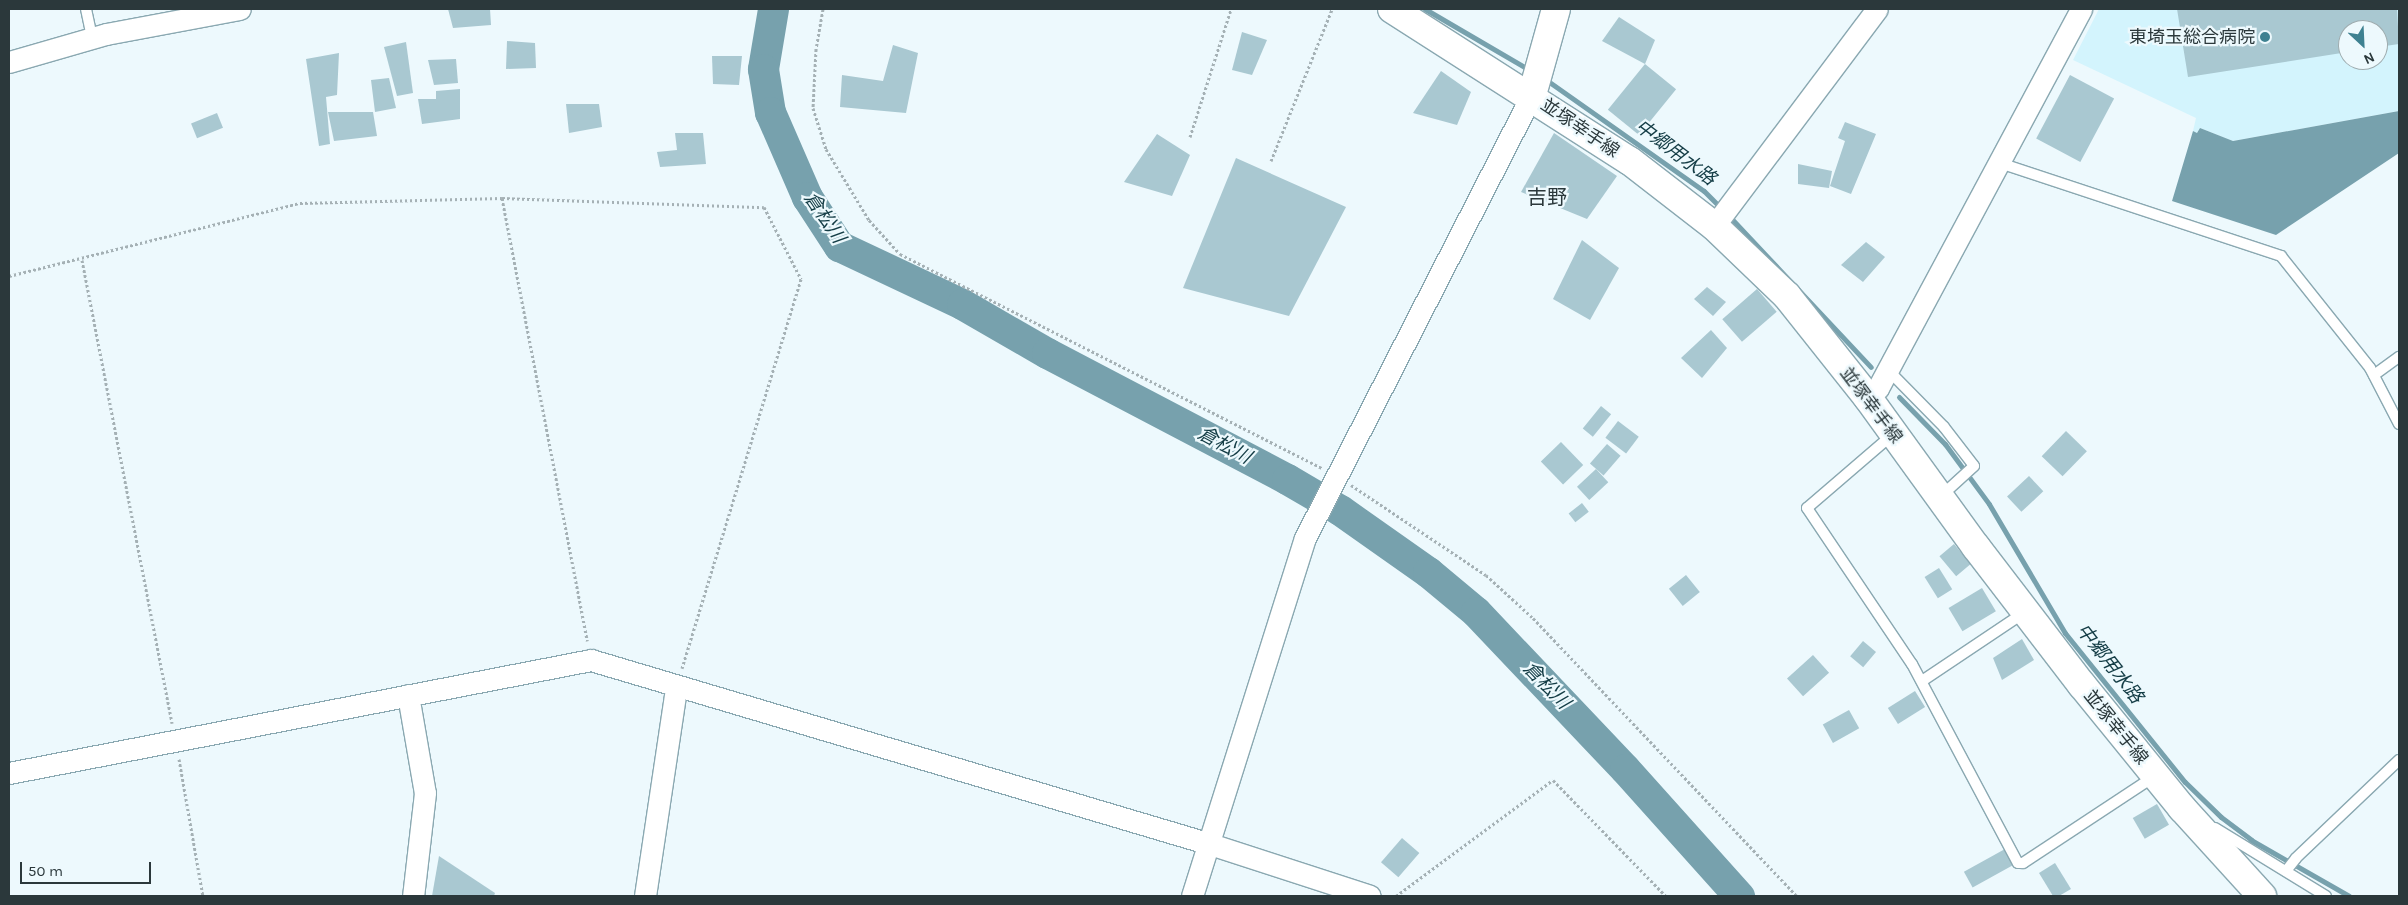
<!DOCTYPE html>
<html>
<head>
<meta charset="utf-8">
<style>
	body { margin:0 }
	#map { position:relative; width:2408px; height:905px; overflow:hidden; background:#edf9fd; font-family:Karla,"Noto Sans JP",sans-serif }
	div>[style] { position:absolute }
	[style*='--x'] { left:calc(var(--x)*1px); top:calc(var(--y)*1px); width:calc(var(--w)*1px); rotate:calc(var(--a)*1deg) }
	.built>* { inset:0; background:#d3f4fd }
	.water>* { inset:0; background:#77a1ad }
	.stream>* { height:5px; margin:-2.5px; padding:0 2.5px; transform-origin:2.5px; border-radius:2.5px; background:#77a1ad }
	.river>* { height:31px; margin:-15.5px; padding:0 15.5px; transform-origin:15.5px; border-radius:15.5px; background:#77a1ad }
	.building>* { inset:0; background:#a9c8d1; transform-origin:0 0 }
	.path>* { height:3px; margin-top:-1.5px; transform-origin:0; background:repeating-linear-gradient(90deg,#a5b1b5 0 2.5px,transparent 0 5px) }
	.roads { filter:drop-shadow(1px 0 #8aa8b1) drop-shadow(-1px 0 #8aa8b1) drop-shadow(0 1px #8aa8b1) drop-shadow(0 -1px #8aa8b1) }
	.lane>* { height:10px; margin:-5px; padding:0 5px; transform-origin:5px; border-radius:5px; background:#fff }
	.street>* { height:21px; margin:-10.5px; padding:0 10.5px; transform-origin:10.5px; border-radius:10.5px; background:#fff }
	.secondary>* { height:28px; margin:-14px; padding:0 14px; transform-origin:14px; border-radius:14px; background:#fff }
	.dots>* { width:14px; height:14px; translate:-50% -50%; box-sizing:border-box; border:2px solid #edf9fd; border-radius:50% }
	span { translate:-50% -50%; white-space:nowrap; text-align:center; line-height:1.15; -webkit-text-stroke:4.5px #edf9fd; paint-order:stroke }
	.poi-label { font-size:18px; color:#2b383b }
	.right { translate:-100% -50%; text-align:right }
	.street-label { font-size:18px; color:#2b383b }
	.water-label { font-size:19px; color:#133c45; font-style:italic }
	.quarter-label { font-size:20px; color:#2b383b }
	.frame { position:absolute; inset:0; border:10px solid #2b383b; pointer-events:none }
	.north { position:absolute; left:2338px; top:20px; width:50px; height:50px; box-sizing:border-box; background:#edf9fd; border:1px solid #9facaf; border-radius:50%; rotate:155deg; font-size:14px; font-weight:700; line-height:20px; text-align:center; color:#2b383b }
	.north::after { content:''; display:block; margin:auto; width:18px; height:22px; background:#3e8191; clip-path:polygon(50% 0,100% 100%,50% 72%,0 100%) }
	.scale { position:absolute; left:20px; top:862px; width:131px; height:22px; box-sizing:border-box; border:2px solid #2b383b; border-top:0; padding-left:6px; font-size:15px; line-height:18px; white-space:nowrap; color:#2b383b; -webkit-text-stroke:4px #edf9fd; paint-order:stroke }
</style>
</head>
<body>
<div id="map">
	<div class="built">
		<i style="clip-path:polygon(evenodd,2099px 9px,2399px 9px,2399px 111px,2233px 141px,2200px 128px,2197px 133px,2193px 131px,2196px 118px,2073px 60px,2099px 9px,2348px 30px,2378px 30px,2378px 60px,2348px 60px,2348px 30px)"></i>
	</div>
	<div class="water">
		<i style="clip-path:polygon(2399px 111px,2399px 153px,2276px 235px,2172px 201px,2193px 131px,2197px 133px,2200px 128px,2233px 141px)"></i>
	</div>
	<div class="stream">
		<i style="--x:1425;--y:9;--w:123;--a:30.3"></i>
		<i style="--x:1545;--y:79;--w:194;--a:35.2"></i>
		<i style="--x:1704;--y:191;--w:24;--a:45"></i>
		<i style="--x:1729;--y:216;--w:207;--a:46.8"></i>
		<i style="--x:1899;--y:397;--w:66;--a:45.6"></i>
		<i style="--x:1945;--y:444;--w:74;--a:53.7"></i>
		<i style="--x:1989;--y:504;--w:150;--a:59.5"></i>
		<i style="--x:2065;--y:633;--w:191;--a:51.2"></i>
		<i style="--x:2185;--y:782;--w:50;--a:44.2"></i>
		<i style="--x:2221;--y:817;--w:38;--a:37"></i>
		<i style="--x:2251;--y:840;--w:113;--a:29.7"></i>
	</div>
	<div class="river">
		<i style="--x:773;--y:9;--w:61;--a:99.5"></i>
		<i style="--x:763;--y:69;--w:44;--a:80.8"></i>
		<i style="--x:770;--y:112;--w:93;--a:66.5"></i>
		<i style="--x:807;--y:197;--w:59;--a:56.9"></i>
		<i style="--x:839;--y:246;--w:136;--a:25.2"></i>
		<i style="--x:962;--y:304;--w:98;--a:30"></i>
		<i style="--x:1047;--y:353;--w:271;--a:27.7"></i>
		<i style="--x:1287;--y:479;--w:61;--a:30.3"></i>
		<i style="--x:1340;--y:510;--w:108;--a:35.2"></i>
		<i style="--x:1428;--y:572;--w:62;--a:39.8"></i>
		<i style="--x:1476;--y:612;--w:216;--a:46.5"></i>
		<i style="--x:1625;--y:769;--w:171;--a:48.1"></i>
	</div>
	<div class="building">
		<i style="clip-path:polygon(448px 9px,490px 9px,491px 25px,453px 28px)"></i>
		<i style="clip-path:polygon(2177px 9px,2397px 9px,2399px 44px,2378px 47px,2378px 30px,2348px 30px,2348px 52px,2188px 77px)"></i>
		<i style="clip-path:polygon(1619px 17px,1655px 40px,1645px 64px,1602px 41px)"></i>
		<i style="clip-path:polygon(1242px 32px,1267px 40px,1252px 75px,1232px 70px)"></i>
		<i style="clip-path:polygon(507px 41px,535px 43px,536px 68px,506px 69px)"></i>
		<i style="clip-path:polygon(406px 42px,413px 93px,397px 96px,384px 47px)"></i>
		<i style="clip-path:polygon(893px 45px,918px 53px,906px 113px,840px 107px,842px 75px,883px 81px)"></i>
		<i style="clip-path:polygon(339px 53px,337px 95px,326px 97px,330px 144px,319px 146px,306px 59px)"></i>
		<i style="clip-path:polygon(712px 56px,742px 56px,739px 85px,713px 84px)"></i>
		<i style="clip-path:polygon(456px 59px,458px 83px,434px 85px,428px 60px)"></i>
		<i style="left:1645px;top:64px;width:40px;height:59px;rotate:39deg"></i>
		<i style="clip-path:polygon(1441px 71px,1471px 92px,1457px 125px,1413px 113px)"></i>
		<i style="left:2070px;top:75px;width:50px;height:72px;rotate:28deg"></i>
		<i style="clip-path:polygon(389px 78px,396px 108px,375px 112px,371px 80px)"></i>
		<i style="clip-path:polygon(460px 89px,460px 119px,422px 124px,418px 99px,436px 99px,436px 91px)"></i>
		<i style="clip-path:polygon(566px 104px,599px 104px,602px 127px,569px 133px)"></i>
		<i style="clip-path:polygon(328px 112px,373px 112px,377px 136px,334px 141px)"></i>
		<i style="left:217px;top:113px;width:16px;height:28px;rotate:68deg"></i>
		<i style="clip-path:polygon(1845px 122px,1876px 134px,1851px 194px,1830px 186px,1845px 141px,1838px 138px)"></i>
		<i style="clip-path:polygon(675px 133px,703px 133px,706px 164px,660px 167px,657px 152px,677px 150px)"></i>
		<i style="clip-path:polygon(1554px 133px,1617px 176px,1587px 219px,1521px 192px)"></i>
		<i style="clip-path:polygon(1157px 134px,1190px 155px,1172px 196px,1124px 182px)"></i>
		<i style="clip-path:polygon(1236px 158px,1346px 207px,1289px 316px,1183px 288px)"></i>
		<i style="clip-path:polygon(1798px 164px,1832px 171px,1829px 188px,1798px 184px)"></i>
		<i style="clip-path:polygon(1582px 240px,1619px 268px,1590px 320px,1553px 299px)"></i>
		<i style="clip-path:polygon(1866px 242px,1885px 257px,1863px 282px,1841px 265px)"></i>
		<i style="clip-path:polygon(1707px 287px,1726px 302px,1713px 316px,1694px 299px)"></i>
		<i style="left:1757px;top:289px;width:30px;height:46px;rotate:49deg"></i>
		<i style="clip-path:polygon(1711px 330px,1727px 348px,1702px 378px,1681px 358px)"></i>
		<i style="left:1601px;top:406px;width:13px;height:29px;rotate:39deg"></i>
		<i style="left:1618px;top:421px;width:26px;height:21px;rotate:37deg"></i>
		<i style="left:2066px;top:431px;width:29px;height:35px;rotate:44deg"></i>
		<i style="left:1561px;top:442px;width:32px;height:28px;rotate:46deg"></i>
		<i style="left:1607px;top:444px;width:18px;height:26px;rotate:41deg"></i>
		<i style="left:1596px;top:469px;width:18px;height:26px;rotate:47deg"></i>
		<i style="left:2029px;top:476px;width:21px;height:30px;rotate:47deg"></i>
		<i style="left:1582px;top:503px;width:11px;height:17px;rotate:52deg"></i>
		<i style="left:1954px;top:544px;width:26px;height:19px;rotate:50deg"></i>
		<i style="left:1939px;top:568px;width:25px;height:17px;rotate:58deg"></i>
		<i style="left:1686px;top:575px;width:22px;height:22px;rotate:51deg"></i>
		<i style="left:1982px;top:588px;width:27px;height:39px;rotate:59deg"></i>
		<i style="clip-path:polygon(2022px 639px,2034px 660px,2002px 680px,1993px 658px)"></i>
		<i style="left:1863px;top:641px;width:17px;height:20px;rotate:40deg"></i>
		<i style="left:1813px;top:655px;width:24px;height:35px;rotate:48deg"></i>
		<i style="left:1915px;top:691px;width:19px;height:32px;rotate:58deg"></i>
		<i style="left:1849px;top:710px;width:21px;height:30px;rotate:61deg"></i>
		<i style="left:2157px;top:804px;width:24px;height:28px;rotate:60deg"></i>
		<i style="left:1402px;top:838px;width:23px;height:32px;rotate:41deg"></i>
		<i style="left:2005px;top:849px;width:18px;height:47px;rotate:61deg"></i>
		<i style="clip-path:polygon(439px 856px,495px 893px,494px 896px,432px 896px)"></i>
		<i style="clip-path:polygon(2055px 863px,2071px 889px,2059px 896px,2053px 896px,2039px 873px)"></i>
	</div>
	<div class="path">
		<i style="--x:823;--y:9;--w:41;--a:99.9"></i>
		<i style="--x:816;--y:49;--w:59;--a:92.9"></i>
		<i style="--x:813;--y:108;--w:43;--a:72.4"></i>
		<i style="--x:826;--y:149;--w:83;--a:58.8"></i>
		<i style="--x:869;--y:220;--w:46;--a:47.6"></i>
		<i style="--x:900;--y:254;--w:473;--a:26.9"></i>
		<i style="--x:1190;--y:137;--w:134;--a:-72.2"></i>
		<i style="--x:1271;--y:161;--w:164;--a:-68.1"></i>
		<i style="--x:502;--y:198;--w:262;--a:2"></i>
		<i style="--x:764;--y:207;--w:81;--a:62.8"></i>
		<i style="--x:801;--y:279;--w:407;--a:107"></i>
		<i style="--x:82;--y:260;--w:472;--a:79"></i>
		<i style="--x:9;--y:276;--w:300;--a:-14.1"></i>
		<i style="--x:300;--y:203;--w:202;--a:-1.4"></i>
		<i style="--x:502;--y:198;--w:451;--a:79.1"></i>
		<i style="--x:1351;--y:485;--w:162;--a:33.7"></i>
		<i style="--x:1486;--y:575;--w:64;--a:42.5"></i>
		<i style="--x:1533;--y:618;--w:383;--a:46.5"></i>
		<i style="--x:179;--y:759;--w:139;--a:80.1"></i>
		<i style="--x:1396;--y:896;--w:195;--a:-36.5"></i>
		<i style="--x:1553;--y:780;--w:162;--a:45.8"></i>
	</div>
	<div class="roads">
		<div class="lane">
			<i style="--x:86;--y:9;--w:30;--a:78"></i>
			<i style="--x:2000;--y:163;--w:296;--a:18.3"></i>
			<i style="--x:2281;--y:256;--w:143;--a:51.5"></i>
			<i style="--x:2370;--y:368;--w:63;--a:62.6"></i>
			<i style="--x:1888;--y:370;--w:80;--a:45.5"></i>
			<i style="--x:1944;--y:427;--w:49;--a:52.4"></i>
			<i style="--x:1974;--y:466;--w:46;--a:137.6"></i>
			<i style="--x:2374;--y:375;--w:31;--a:-36"></i>
			<i style="--x:1892;--y:435;--w:112;--a:139.3"></i>
			<i style="--x:1807;--y:508;--w:188;--a:56.1"></i>
			<i style="--x:1912;--y:664;--w:225;--a:62"></i>
			<i style="--x:2018;--y:863;--w:5;--a:0"></i>
			<i style="--x:2023;--y:863;--w:158;--a:-33.4"></i>
			<i style="--x:1922;--y:681;--w:124;--a:-33.8"></i>
			<i style="--x:2215;--y:828;--w:130;--a:31.5"></i>
			<i style="--x:2286;--y:871;--w:16;--a:-52"></i>
			<i style="--x:2296;--y:858;--w:142;--a:-43.6"></i>
		</div>
		<div class="street">
			<i style="--x:9;--y:62;--w:101;--a:-16.1"></i>
			<i style="--x:106;--y:34;--w:136;--a:-10.6"></i>
			<i style="--x:1714;--y:226;--w:271;--a:-53.1"></i>
			<i style="--x:1868;--y:398;--w:14;--a:-45"></i>
			<i style="--x:1878;--y:388;--w:430;--a:-61.8"></i>
			<i style="--x:408;--y:695;--w:99;--a:80.2"></i>
			<i style="--x:425;--y:793;--w:104;--a:96.6"></i>
			<i style="--x:9;--y:773;--w:593;--a:-10.99"></i>
			<i style="--x:591;--y:660;--w:643;--a:16.55"></i>
			<i style="--x:1207;--y:843;--w:171;--a:18"></i>
			<i style="--x:645;--y:896;--w:210;--a:-81.5"></i>
			<i style="--x:1192;--y:896;--w:375;--a:-72.5"></i>
			<i style="--x:1305;--y:538;--w:498;--a:-62.9"></i>
		</div>
		<div class="secondary">
			<i style="--x:1392;--y:9;--w:282;--a:32.6"></i>
			<i style="--x:1630;--y:161;--w:106;--a:37.7"></i>
			<i style="--x:1714;--y:226;--w:101;--a:43.8"></i>
			<i style="--x:1787;--y:296;--w:130;--a:51.5"></i>
			<i style="--x:1868;--y:398;--w:184;--a:54.1"></i>
			<i style="--x:1976;--y:547;--w:174;--a:52.5"></i>
			<i style="--x:2082;--y:685;--w:159;--a:50.9"></i>
			<i style="--x:2182;--y:808;--w:119;--a:47.7"></i>
			<i style="--x:1532;--y:95;--w:89;--a:-74.4"></i>
		</div>
	</div>
	<div class="dots">
		<i style="left:2265px;top:37px;background:#3e8191"></i>
	</div>
	<div class="poi-label">
		<span class="right" style="left:2255px;top:37px">東埼玉総合病院</span>
	</div>
	<div class="street-label">
		<span style="left:1580px;top:128px;rotate:34deg">並塚幸手線</span>
		<span style="left:1871px;top:405px;rotate:53deg">並塚幸手線</span>
		<span style="left:2116px;top:727px;rotate:51deg">並塚幸手線</span>
	</div>
	<div class="water-label">
		<span style="left:1675px;top:153px;rotate:37deg">中郷用水路</span>
		<span style="left:824px;top:218px;rotate:56deg">倉松川</span>
		<span style="left:1224px;top:446px;rotate:28deg">倉松川</span>
		<span style="left:2109px;top:664px;rotate:52deg">中郷用水路</span>
		<span style="left:1546px;top:686px;rotate:46deg">倉松川</span>
	</div>
	<div class="quarter-label">
		<span style="left:1547px;top:197px">吉野</span>
	</div>
	<div class="frame"></div>
	<div class="north">N</div>
	<div class="scale">50 m</div>
</div>
</body>
</html>
